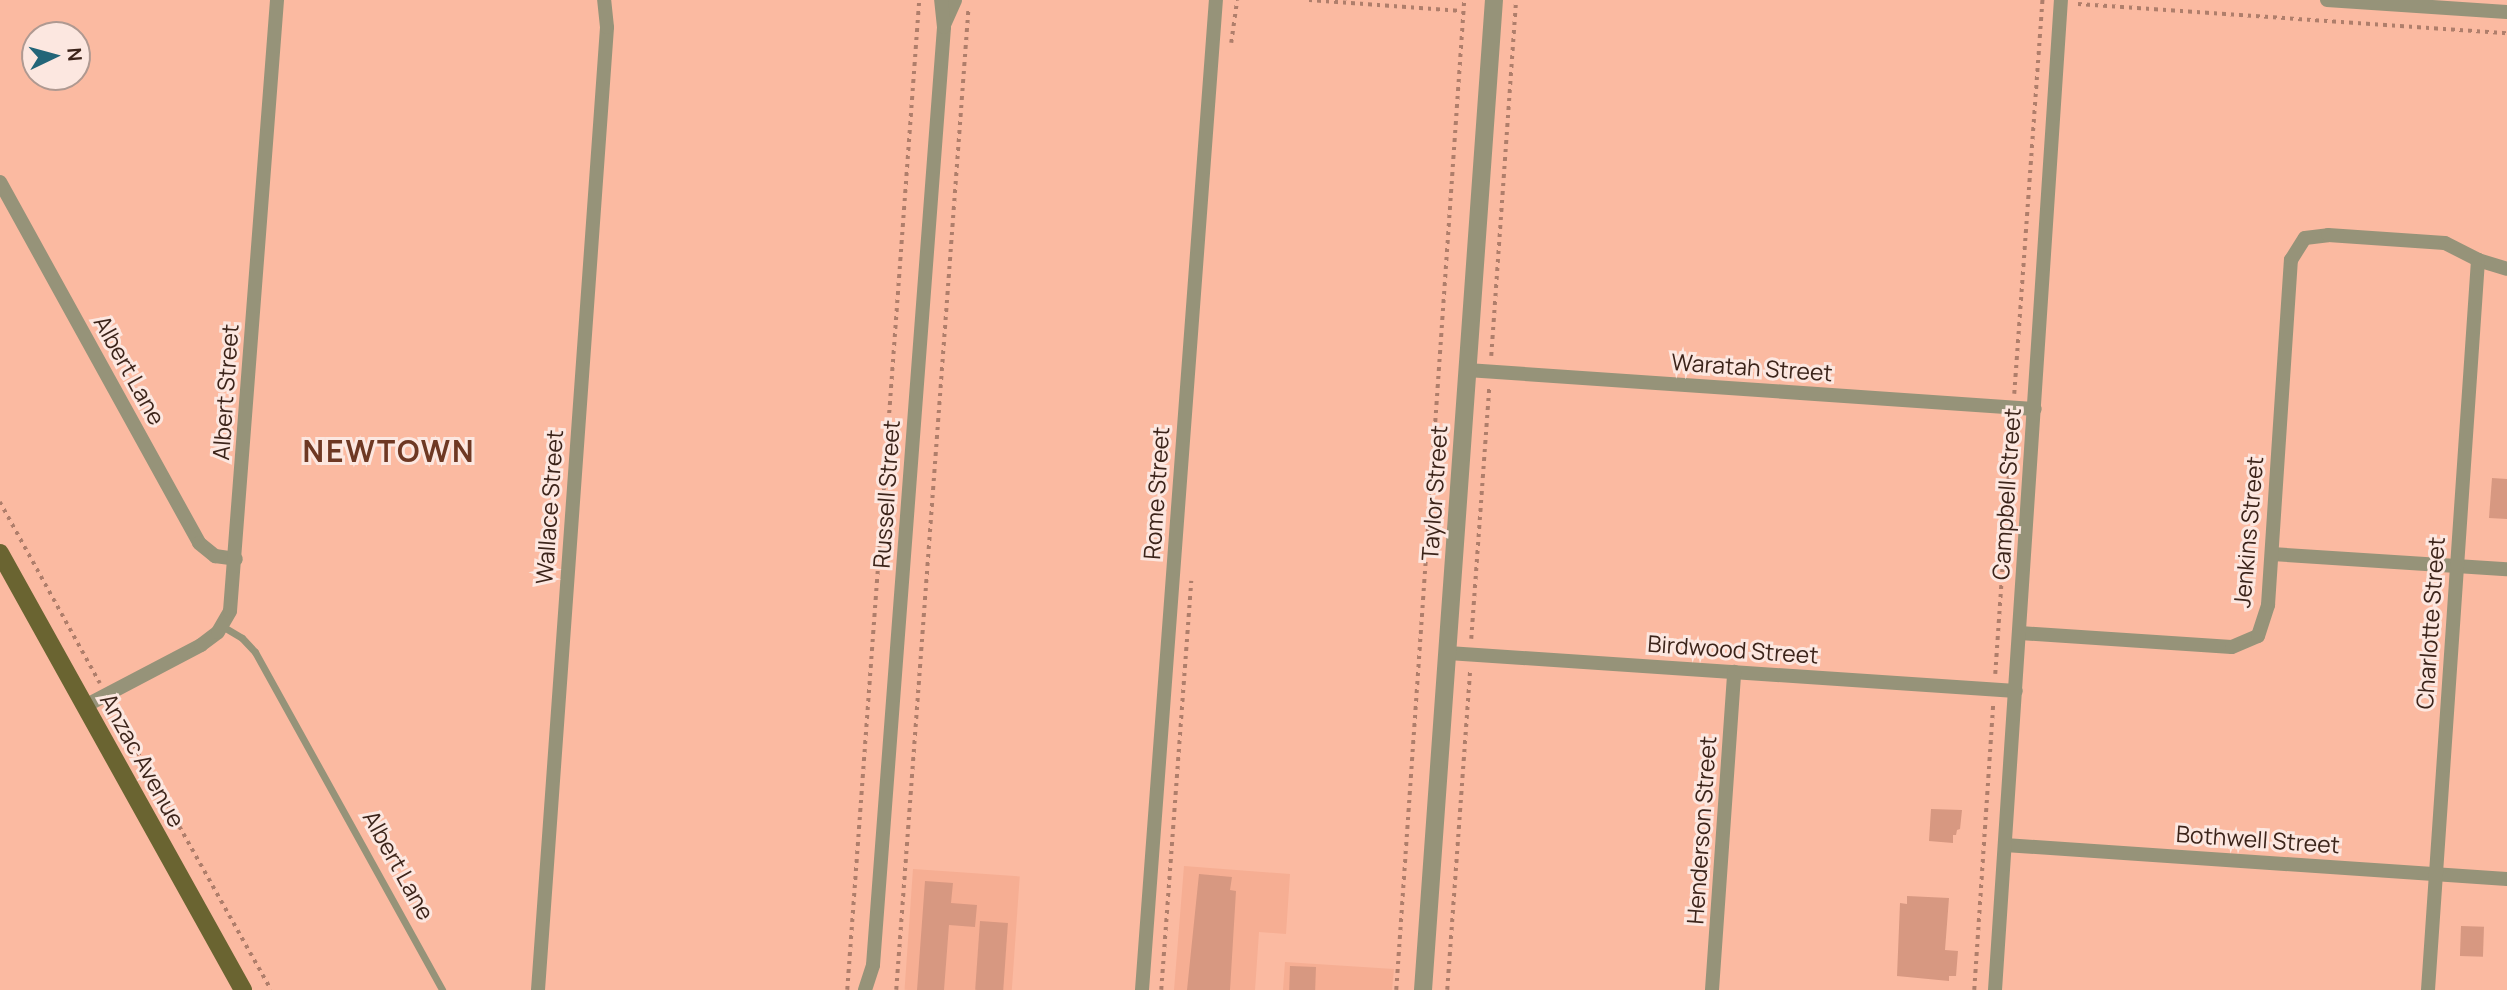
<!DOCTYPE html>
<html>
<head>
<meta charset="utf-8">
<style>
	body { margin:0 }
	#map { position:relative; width:2507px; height:990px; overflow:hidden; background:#fbbaa1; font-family:Manrope,sans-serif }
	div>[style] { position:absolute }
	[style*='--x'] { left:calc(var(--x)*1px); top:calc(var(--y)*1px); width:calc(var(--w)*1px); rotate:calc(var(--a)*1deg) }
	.built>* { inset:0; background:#f6ae93; transform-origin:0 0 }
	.building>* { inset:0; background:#d79881; transform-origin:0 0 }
	.path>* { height:3.5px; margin-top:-1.75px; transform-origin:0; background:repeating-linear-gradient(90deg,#af7e6b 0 3.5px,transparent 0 8.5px) }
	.service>* { height:7px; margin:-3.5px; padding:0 3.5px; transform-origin:3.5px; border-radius:3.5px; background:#969379 }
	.minor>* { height:14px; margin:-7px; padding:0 7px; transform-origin:7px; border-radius:7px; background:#969379 }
	.tertiary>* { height:18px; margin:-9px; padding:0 9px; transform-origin:9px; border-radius:9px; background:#969379 }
	.primary>* { height:18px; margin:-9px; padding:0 9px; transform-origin:9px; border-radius:9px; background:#6a6431 }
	span { translate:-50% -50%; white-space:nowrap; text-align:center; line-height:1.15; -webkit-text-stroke:6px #fce7e0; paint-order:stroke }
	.street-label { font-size:23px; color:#3c241a }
	.district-label { font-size:30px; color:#6e3823; font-weight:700; letter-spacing:2px }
	.north { position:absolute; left:21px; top:21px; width:70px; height:70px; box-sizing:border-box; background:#fce7e0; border:2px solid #af9991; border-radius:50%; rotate:85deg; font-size:19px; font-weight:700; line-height:28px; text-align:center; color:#3c241a }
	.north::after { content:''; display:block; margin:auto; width:24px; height:32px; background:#236578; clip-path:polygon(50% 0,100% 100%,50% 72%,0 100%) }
</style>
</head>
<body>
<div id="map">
	<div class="built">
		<i style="clip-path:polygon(1184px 866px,1290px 874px,1286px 934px,1259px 932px,1255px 990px,1174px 990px)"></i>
		<i style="left:913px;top:869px;width:107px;height:121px;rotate:4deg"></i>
		<i style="clip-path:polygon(1285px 962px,1394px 969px,1392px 990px,1283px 990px)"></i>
	</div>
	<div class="building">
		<i style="clip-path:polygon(2492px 478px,2507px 479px,2507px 519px,2489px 518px)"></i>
		<i style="clip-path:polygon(1931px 809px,1962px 810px,1960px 829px,1957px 830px,1956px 835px,1953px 835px,1953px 843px,1929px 841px)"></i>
		<i style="clip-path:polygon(1199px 874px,1232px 877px,1230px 890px,1236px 891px,1230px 990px,1187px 990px)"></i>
		<i style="clip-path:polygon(925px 881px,953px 883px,951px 903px,977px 905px,975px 927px,949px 925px,944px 990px,917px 990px)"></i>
		<i style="clip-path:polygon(1907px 896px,1949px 898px,1945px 950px,1958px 951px,1956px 976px,1949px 976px,1949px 981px,1897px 976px,1900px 903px,1907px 904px)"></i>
		<i style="left:980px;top:921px;width:28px;height:69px;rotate:4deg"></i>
		<i style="left:2461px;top:926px;width:23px;height:30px;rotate:2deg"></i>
		<i style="left:1290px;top:966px;width:26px;height:24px;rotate:2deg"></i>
	</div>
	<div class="path">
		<i style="--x:1309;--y:0;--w:153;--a:4.1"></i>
		<i style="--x:2078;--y:4;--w:430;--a:3.9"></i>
		<i style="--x:1231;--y:43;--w:43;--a:-82.1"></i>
		<i style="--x:1491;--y:356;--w:357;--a:-86"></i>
		<i style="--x:2014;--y:394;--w:395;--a:-85.9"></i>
		<i style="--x:0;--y:502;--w:207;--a:61.1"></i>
		<i style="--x:1471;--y:639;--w:252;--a:-85.9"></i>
		<i style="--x:1995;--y:674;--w:252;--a:-86.1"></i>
		<i style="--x:113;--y:708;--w:323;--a:60.7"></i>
		<i style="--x:847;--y:990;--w:993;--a:-85.84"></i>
		<i style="--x:896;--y:990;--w:982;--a:-85.79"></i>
		<i style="--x:1161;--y:990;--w:410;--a:-85.8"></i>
		<i style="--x:1396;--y:990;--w:992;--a:-86.07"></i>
		<i style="--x:1447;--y:990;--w:320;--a:-85.9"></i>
		<i style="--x:1974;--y:990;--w:285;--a:-86.2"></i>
	</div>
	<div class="service">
		<i style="--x:222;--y:626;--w:23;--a:31"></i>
		<i style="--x:242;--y:638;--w:19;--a:47"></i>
		<i style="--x:255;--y:652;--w:386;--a:61"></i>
	</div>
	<div class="minor">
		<i style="--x:2327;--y:0;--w:180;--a:3.8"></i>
		<i style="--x:944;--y:25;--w:27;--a:-66"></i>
		<i style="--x:0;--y:182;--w:412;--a:61.1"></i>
		<i style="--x:199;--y:543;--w:21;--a:39"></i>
		<i style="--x:215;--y:556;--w:21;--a:8"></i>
		<i style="--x:1467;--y:370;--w:569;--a:3.93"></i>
		<i style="--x:2272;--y:554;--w:235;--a:3.7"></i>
		<i style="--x:2020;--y:633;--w:212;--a:3.8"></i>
		<i style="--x:2232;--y:647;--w:28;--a:-23"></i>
		<i style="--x:2258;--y:636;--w:33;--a:-72"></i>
		<i style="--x:2268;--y:605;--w:346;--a:-86.2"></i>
		<i style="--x:2291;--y:260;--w:26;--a:-58"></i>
		<i style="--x:2305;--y:238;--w:23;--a:-7"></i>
		<i style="--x:2328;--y:235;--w:117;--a:3.9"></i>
		<i style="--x:2445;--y:243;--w:37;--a:27"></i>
		<i style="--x:2478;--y:260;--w:30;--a:17"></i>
		<i style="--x:1448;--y:653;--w:569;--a:3.83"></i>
		<i style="--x:85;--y:706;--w:131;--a:-27.7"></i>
		<i style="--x:201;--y:645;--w:21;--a:-37"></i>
		<i style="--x:218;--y:632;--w:24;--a:-60"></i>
		<i style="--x:230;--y:611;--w:613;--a:-85.6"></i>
		<i style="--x:2005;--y:845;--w:503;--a:3.87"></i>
		<i style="--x:538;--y:990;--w:965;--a:-85.9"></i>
		<i style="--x:607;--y:27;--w:27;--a:-96"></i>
		<i style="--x:865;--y:990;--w:26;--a:-72"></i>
		<i style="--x:873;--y:965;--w:941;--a:-85.67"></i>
		<i style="--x:944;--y:27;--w:27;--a:-96"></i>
		<i style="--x:1142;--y:990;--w:993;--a:-85.73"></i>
		<i style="--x:1712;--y:990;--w:319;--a:-86"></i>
		<i style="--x:1995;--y:990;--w:992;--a:-86.19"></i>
		<i style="--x:2428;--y:990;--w:732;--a:-86.08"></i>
	</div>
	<div class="tertiary">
		<i style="--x:1423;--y:990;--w:993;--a:-85.9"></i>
	</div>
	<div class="primary">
		<i style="--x:0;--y:553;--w:500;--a:60.92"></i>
	</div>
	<div class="street-label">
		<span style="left:1752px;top:367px;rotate:4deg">Waratah Street</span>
		<span style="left:130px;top:370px;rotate:61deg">Albert Lane</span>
		<span style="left:225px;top:392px;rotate:-86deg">Albert Street</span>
		<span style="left:1156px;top:493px;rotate:-86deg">Rome Street</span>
		<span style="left:1434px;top:493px;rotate:-86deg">Taylor Street</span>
		<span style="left:886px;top:494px;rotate:-86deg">Russell Street</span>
		<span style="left:2006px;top:494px;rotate:-86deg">Campbell Street</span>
		<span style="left:549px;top:507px;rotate:-86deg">Wallace Street</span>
		<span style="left:2248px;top:532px;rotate:-85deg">Jenkins Street</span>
		<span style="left:2430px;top:623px;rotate:-86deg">Charlotte Street</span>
		<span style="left:1733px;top:649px;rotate:4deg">Birdwood Street</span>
		<span style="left:143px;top:760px;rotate:61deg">Anzac Avenue</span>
		<span style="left:1701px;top:830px;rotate:-86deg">Henderson Street</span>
		<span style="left:2258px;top:839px;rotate:4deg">Bothwell Street</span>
		<span style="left:399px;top:865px;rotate:61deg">Albert Lane</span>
	</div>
	<div class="district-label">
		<span style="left:389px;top:451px">NEWTOWN</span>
	</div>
	<div class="north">N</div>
</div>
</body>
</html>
